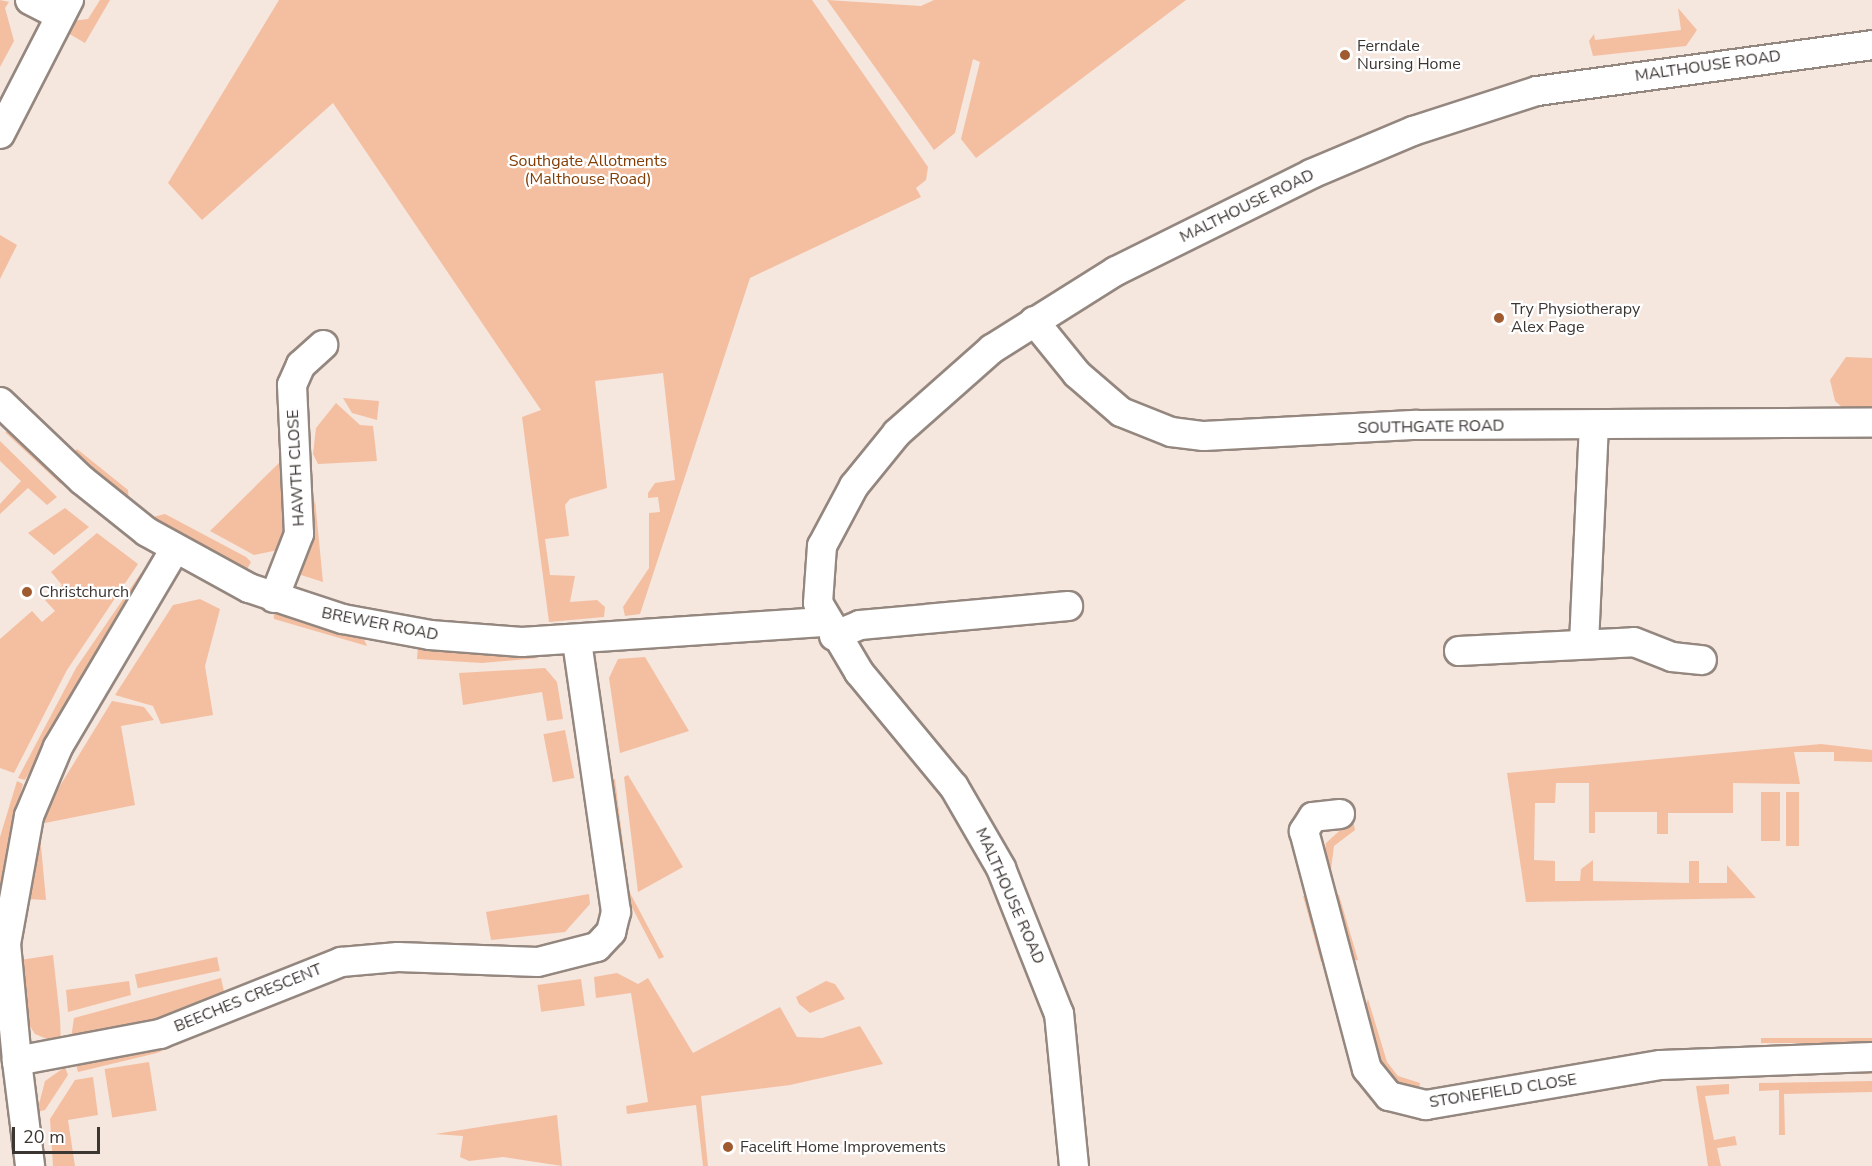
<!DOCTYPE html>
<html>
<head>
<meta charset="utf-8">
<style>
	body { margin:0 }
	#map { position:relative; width:1872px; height:1166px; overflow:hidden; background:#f5e6de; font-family:"Nunito Sans",sans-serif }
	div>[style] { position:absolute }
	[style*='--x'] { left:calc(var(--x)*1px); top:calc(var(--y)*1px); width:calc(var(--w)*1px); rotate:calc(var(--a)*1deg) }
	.green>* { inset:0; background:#f4bfa1; transform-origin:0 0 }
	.roads { filter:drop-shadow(2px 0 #94877f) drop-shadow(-2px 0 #94877f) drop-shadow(0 2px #94877f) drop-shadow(0 -2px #94877f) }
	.street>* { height:28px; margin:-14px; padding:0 14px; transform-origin:14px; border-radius:14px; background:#fff }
	.dots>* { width:16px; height:16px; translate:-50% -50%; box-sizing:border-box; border:3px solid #fff; border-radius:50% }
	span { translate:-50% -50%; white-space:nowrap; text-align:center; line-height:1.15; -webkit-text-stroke:4.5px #fff; paint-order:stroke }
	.poi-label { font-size:16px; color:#3c3633 }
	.left { translate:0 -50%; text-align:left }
	.street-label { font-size:16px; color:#3c3633 }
	.park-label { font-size:16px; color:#823b02 }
	.scale { position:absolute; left:12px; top:1127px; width:88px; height:27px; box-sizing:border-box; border:3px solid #3c3633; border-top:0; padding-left:8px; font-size:18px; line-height:21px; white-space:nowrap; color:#3c3633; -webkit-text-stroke:4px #fff; paint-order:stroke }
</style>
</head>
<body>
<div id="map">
	<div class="green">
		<i style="clip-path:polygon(0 0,9px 2px,5px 8px,14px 41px,0 67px)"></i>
		<i style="clip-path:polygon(100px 0,110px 0,85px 43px,66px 32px,71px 21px,88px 19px)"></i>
		<i style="clip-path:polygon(279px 0,812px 0,928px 167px,926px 180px,916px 188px,921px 197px,750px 278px,640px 614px,625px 616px,623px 607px,649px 568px,649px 513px,660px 512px,658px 497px,648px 498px,648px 493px,655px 483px,675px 480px,663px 373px,595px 381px,607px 488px,570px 499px,565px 505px,569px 536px,545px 539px,550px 575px,575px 576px,570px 602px,597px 600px,605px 607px,604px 617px,549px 622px,522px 417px,541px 410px,333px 103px,202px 220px,168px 183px)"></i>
		<i style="clip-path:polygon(827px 0,921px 6px,934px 0,1186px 0,976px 158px,961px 139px,980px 62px,973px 59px,955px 133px,934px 150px)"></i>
		<i style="clip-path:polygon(1678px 8px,1697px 30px,1686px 46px,1593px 56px,1589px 41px,1594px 34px,1595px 40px,1681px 30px)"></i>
		<i style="clip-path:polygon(0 235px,17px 245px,0 279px)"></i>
		<i style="clip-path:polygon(1846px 357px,1872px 358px,1872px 407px,1842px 407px,1835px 401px,1830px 380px)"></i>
		<i style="clip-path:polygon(343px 398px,379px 401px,377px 420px,352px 413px)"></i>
		<i style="clip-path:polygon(336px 403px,360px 425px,373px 426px,377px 461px,318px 464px,313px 454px,316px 428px)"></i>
		<i style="left:9px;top:429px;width:75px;height:5px;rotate:43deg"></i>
		<i style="clip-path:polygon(0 441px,57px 497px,47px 505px,28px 488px,0 514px,0 504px,21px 481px,0 461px)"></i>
		<i style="clip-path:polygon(77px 449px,128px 490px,129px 502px,71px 456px)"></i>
		<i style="clip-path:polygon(282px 460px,285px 521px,278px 550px,254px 555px,210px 531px)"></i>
		<i style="clip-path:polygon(315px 500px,323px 582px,301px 575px)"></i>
		<i style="clip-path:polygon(65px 508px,89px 527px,54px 555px,28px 533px)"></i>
		<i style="clip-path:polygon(165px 514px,246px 557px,251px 562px,245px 573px,149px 518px)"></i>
		<i style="clip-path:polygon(97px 533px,138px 564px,67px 670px,14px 773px,0 768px,0 639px,32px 611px,42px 622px,55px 611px,45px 600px,62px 585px,51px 572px)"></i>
		<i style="clip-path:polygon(141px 573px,145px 576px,25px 780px,18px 778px,76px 668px)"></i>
		<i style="clip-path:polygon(200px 599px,220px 609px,205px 666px,213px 715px,161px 724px,153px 706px,115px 695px,173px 605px)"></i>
		<i style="clip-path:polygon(273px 607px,362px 635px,367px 646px,274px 619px)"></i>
		<i style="clip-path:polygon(418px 645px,536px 654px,538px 658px,482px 663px,417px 659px)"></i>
		<i style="clip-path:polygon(645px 657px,689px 731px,620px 753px,609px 678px,618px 659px)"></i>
		<i style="clip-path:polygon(545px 668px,557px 682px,563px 719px,547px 721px,542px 692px,463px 705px,459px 673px)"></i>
		<i style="clip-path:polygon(112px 701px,144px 707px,154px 720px,121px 726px,135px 805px,45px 823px,44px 812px)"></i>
		<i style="left:565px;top:730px;width:49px;height:22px;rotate:79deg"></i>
		<i style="clip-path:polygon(1821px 744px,1872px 750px,1872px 762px,1834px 761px,1834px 752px,1794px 752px,1800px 784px,1733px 783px,1733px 813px,1668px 813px,1668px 834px,1657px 834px,1657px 812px,1595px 812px,1595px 833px,1589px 833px,1589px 783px,1556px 783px,1555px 803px,1535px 803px,1534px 860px,1555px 861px,1555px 881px,1580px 881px,1581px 869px,1593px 860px,1593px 881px,1689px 883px,1689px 861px,1699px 861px,1699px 883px,1727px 883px,1727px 865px,1756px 898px,1526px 902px,1507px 773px)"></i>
		<i style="clip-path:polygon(628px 775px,683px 867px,638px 892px,624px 777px)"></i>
		<i style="clip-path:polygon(615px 779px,629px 891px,664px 957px,659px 959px,625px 894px,610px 780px)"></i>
		<i style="clip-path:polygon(17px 781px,23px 784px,10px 831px,0 906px,0 837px)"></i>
		<i style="left:1761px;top:792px;width:19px;height:49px"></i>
		<i style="left:1786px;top:792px;width:13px;height:54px"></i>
		<i style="clip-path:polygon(1350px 803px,1355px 830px,1334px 846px,1331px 869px,1323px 870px,1326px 843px,1347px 824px,1345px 810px)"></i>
		<i style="clip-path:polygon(40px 836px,46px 900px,26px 899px,32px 871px)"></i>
		<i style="clip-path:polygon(589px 894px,590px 904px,565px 932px,491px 940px,486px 912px)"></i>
		<i style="clip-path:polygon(1310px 895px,1329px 961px,1321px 962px,1303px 896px)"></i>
		<i style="clip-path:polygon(1339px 895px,1358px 960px,1350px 961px,1332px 896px)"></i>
		<i style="clip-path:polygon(53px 955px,60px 1018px,61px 1045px,35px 1034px,27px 1022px,20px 960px)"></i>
		<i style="left:217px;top:957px;width:14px;height:84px;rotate:78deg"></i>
		<i style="clip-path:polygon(617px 973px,638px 984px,648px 978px,693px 1053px,780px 1007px,797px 1037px,822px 1038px,860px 1026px,883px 1064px,790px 1085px,701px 1096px,708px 1166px,703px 1166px,696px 1105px,627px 1114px,626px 1106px,648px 1102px,631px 993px,596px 998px,594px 977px)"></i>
		<i style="clip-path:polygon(221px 978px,225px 996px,182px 1015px,70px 1045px,74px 1018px)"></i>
		<i style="left:581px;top:979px;width:27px;height:44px;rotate:82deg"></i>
		<i style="clip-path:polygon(129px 981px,131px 995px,68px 1012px,66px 990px)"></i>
		<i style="clip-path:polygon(826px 981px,835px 984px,845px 999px,810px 1013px,799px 1004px,796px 997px)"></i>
		<i style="clip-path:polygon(1368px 999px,1387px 1062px,1398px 1076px,1420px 1083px,1419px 1091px,1397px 1083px,1381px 1066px,1365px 1007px)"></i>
		<i style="clip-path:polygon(186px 1035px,188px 1040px,157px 1053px,78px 1072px,76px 1064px)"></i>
		<i style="left:1872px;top:1038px;width:5px;height:111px;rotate:90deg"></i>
		<i style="left:149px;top:1062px;width:49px;height:45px;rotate:81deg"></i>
		<i style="left:1872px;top:1066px;width:8px;height:105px;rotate:90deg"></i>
		<i style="clip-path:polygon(65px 1067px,68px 1075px,45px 1110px,37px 1112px,45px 1081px)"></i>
		<i style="clip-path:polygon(93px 1077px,98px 1115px,68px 1120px,75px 1166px,53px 1166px,50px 1119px,75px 1080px)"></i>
		<i style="clip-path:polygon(1872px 1081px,1872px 1092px,1784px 1094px,1785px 1135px,1779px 1135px,1779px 1090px,1759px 1091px,1759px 1083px)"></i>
		<i style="clip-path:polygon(1729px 1084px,1729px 1094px,1705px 1096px,1714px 1140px,1735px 1136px,1737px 1145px,1717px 1148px,1721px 1166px,1708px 1166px,1696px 1086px)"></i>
		<i style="clip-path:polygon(557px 1115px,562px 1166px,503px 1157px,469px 1161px,460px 1157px,463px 1136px,435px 1134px)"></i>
	</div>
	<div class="roads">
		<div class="street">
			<i style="--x:30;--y:0;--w:34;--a:27"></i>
			<i style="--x:0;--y:134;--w:151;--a:-62.8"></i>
			<i style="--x:1034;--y:321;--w:68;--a:50.9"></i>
			<i style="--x:1077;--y:374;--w:58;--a:40.8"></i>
			<i style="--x:1121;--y:412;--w:54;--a:21.8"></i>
			<i style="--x:1171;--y:432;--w:33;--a:7"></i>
			<i style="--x:1204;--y:436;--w:213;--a:-3"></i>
			<i style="--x:1417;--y:425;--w:455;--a:-0.3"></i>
			<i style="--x:0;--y:402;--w:113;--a:43.6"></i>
			<i style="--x:82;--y:480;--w:83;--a:38.7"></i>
			<i style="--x:147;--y:532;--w:116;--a:28.8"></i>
			<i style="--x:249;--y:588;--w:99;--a:18.3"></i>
			<i style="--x:343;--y:619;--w:88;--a:10.4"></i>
			<i style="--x:430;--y:635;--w:92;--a:4.4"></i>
			<i style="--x:522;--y:642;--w:305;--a:-3.8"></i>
			<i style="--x:175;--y:549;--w:230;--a:120.6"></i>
			<i style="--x:58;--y:747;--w:75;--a:112.8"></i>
			<i style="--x:29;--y:816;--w:130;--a:100.2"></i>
			<i style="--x:6;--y:944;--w:118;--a:84.6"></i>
			<i style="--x:17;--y:1061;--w:146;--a:-10.7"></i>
			<i style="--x:160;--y:1034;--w:195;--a:-21.7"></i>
			<i style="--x:341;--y:962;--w:57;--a:-5"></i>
			<i style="--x:398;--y:957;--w:140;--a:2"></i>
			<i style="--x:538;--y:962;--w:61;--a:-14.3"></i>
			<i style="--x:597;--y:947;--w:21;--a:-47"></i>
			<i style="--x:611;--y:932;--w:21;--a:-76"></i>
			<i style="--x:616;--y:912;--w:275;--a:-98.2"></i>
			<i style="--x:274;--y:598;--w:69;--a:-68.7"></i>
			<i style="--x:299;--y:534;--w:149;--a:-92.7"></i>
			<i style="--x:292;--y:385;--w:22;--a:-66"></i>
			<i style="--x:301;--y:365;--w:30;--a:-42"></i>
			<i style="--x:834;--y:636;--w:28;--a:-23"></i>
			<i style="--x:860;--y:625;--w:209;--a:-5.2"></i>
			<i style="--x:1584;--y:644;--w:219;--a:-87.4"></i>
			<i style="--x:1459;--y:651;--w:175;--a:-2.9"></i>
			<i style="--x:1634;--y:642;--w:41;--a:21.5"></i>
			<i style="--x:1672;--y:657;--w:30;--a:6"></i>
			<i style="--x:1340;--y:814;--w:27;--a:174"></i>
			<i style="--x:1313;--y:817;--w:17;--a:123"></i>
			<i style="--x:1304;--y:831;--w:246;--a:75.2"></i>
			<i style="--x:1367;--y:1069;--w:35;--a:51"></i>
			<i style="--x:1389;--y:1096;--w:38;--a:14"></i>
			<i style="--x:1426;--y:1105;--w:238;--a:-9.7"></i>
			<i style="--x:1661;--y:1065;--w:211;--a:-2.2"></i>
			<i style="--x:17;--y:1061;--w:106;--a:82.9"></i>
			<i style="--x:1074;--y:1166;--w:153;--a:-95.6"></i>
			<i style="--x:1059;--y:1014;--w:157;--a:-111.7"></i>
			<i style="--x:1001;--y:868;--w:94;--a:-120.1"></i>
			<i style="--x:954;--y:787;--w:149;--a:-129.6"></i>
			<i style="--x:859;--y:672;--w:80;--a:-120.7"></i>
			<i style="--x:818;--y:603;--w:57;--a:-86"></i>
			<i style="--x:822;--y:546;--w:68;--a:-61.9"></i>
			<i style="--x:854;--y:486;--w:68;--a:-50.9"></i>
			<i style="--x:897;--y:433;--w:127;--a:-41.5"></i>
			<i style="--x:992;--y:349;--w:146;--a:-32.2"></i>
			<i style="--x:1116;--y:271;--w:218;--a:-26.4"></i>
			<i style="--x:1311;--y:174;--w:111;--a:-22.9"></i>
			<i style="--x:1413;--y:131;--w:130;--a:-17.9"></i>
			<i style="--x:1537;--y:91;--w:338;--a:-7.8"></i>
		</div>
	</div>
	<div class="dots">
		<i style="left:1345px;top:55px;background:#a05a2f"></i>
		<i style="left:1499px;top:318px;background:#a05a2f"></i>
		<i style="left:27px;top:592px;background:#a05a2f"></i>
		<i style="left:728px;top:1147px;background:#a05a2f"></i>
	</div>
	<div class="poi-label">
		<span class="left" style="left:1357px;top:55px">Ferndale<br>Nursing Home</span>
		<span class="left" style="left:1511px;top:318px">Try Physiotherapy<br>Alex Page</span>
		<span class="left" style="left:39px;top:592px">Christchurch</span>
		<span class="left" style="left:740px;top:1147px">Facelift Home Improvements</span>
	</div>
	<div class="street-label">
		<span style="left:1708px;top:66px;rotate:-8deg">MALTHOUSE ROAD</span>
		<span style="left:1247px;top:206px;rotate:-26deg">MALTHOUSE ROAD</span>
		<span style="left:1431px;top:427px;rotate:-1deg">SOUTHGATE ROAD</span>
		<span style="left:296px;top:468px;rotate:-93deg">HAWTH CLOSE</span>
		<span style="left:380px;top:624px;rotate:11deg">BREWER ROAD</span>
		<span style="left:1010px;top:896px;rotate:66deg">MALTHOUSE ROAD</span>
		<span style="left:248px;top:998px;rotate:-22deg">BEECHES CRESCENT</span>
		<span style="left:1503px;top:1091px;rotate:-9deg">STONEFIELD CLOSE</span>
	</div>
	<div class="park-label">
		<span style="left:588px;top:170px">Southgate Allotments<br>(Malthouse Road)</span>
	</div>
	<div class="scale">20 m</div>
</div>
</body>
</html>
